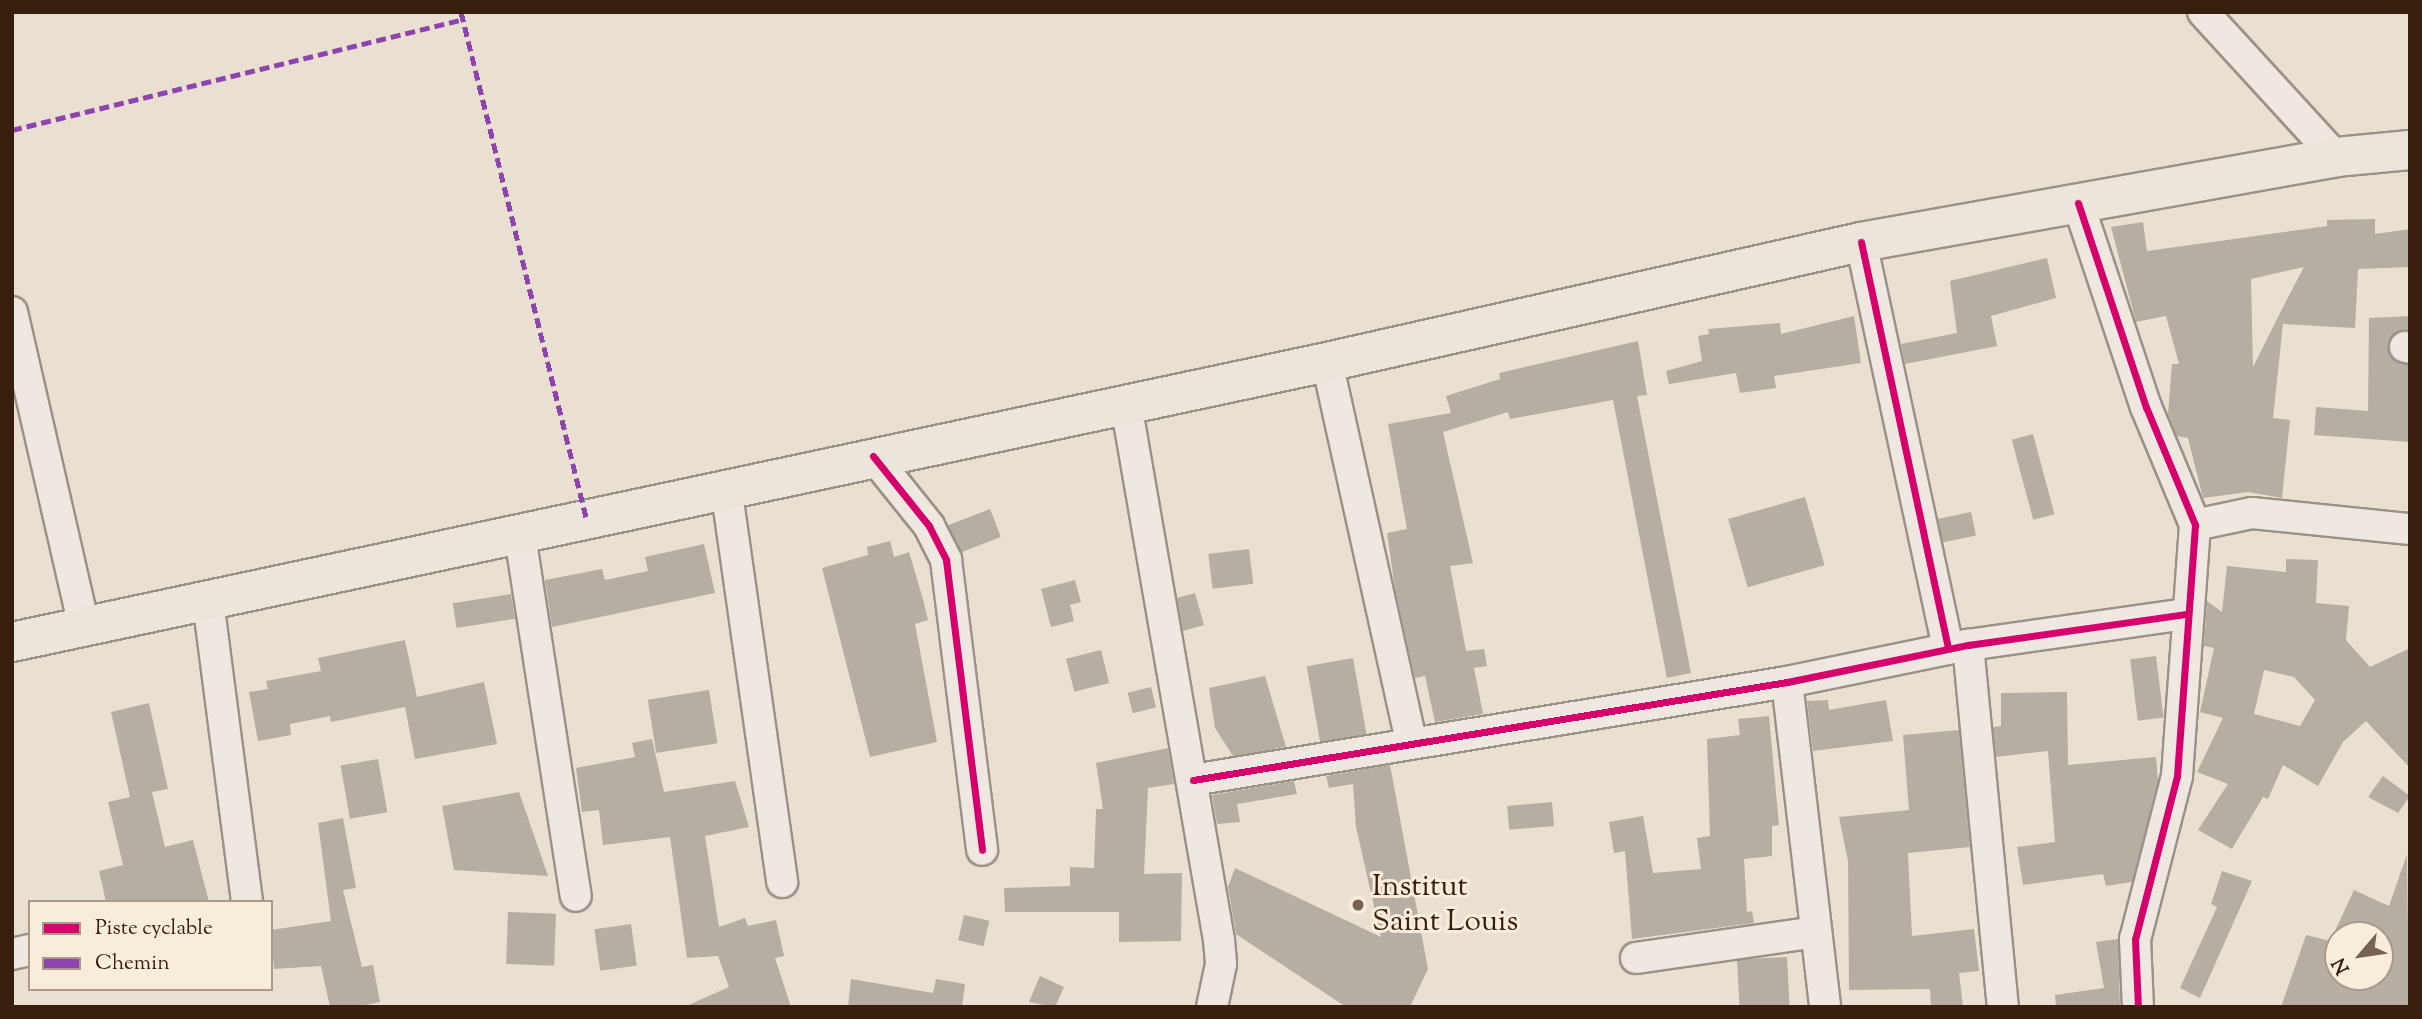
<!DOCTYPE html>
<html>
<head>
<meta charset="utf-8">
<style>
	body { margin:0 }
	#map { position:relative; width:2422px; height:1019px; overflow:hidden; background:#eae0d2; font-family:"Sorts Mill Goudy",serif }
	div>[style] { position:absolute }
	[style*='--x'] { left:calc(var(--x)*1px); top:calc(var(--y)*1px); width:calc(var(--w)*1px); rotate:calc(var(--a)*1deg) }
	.building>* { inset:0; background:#b6ada3; transform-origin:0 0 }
	.roads { filter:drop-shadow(2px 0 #9a9187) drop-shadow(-2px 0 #9a9187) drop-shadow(0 2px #9a9187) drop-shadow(0 -2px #9a9187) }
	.minor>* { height:30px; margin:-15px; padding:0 15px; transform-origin:15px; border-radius:15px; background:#eee8e1 }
	.major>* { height:38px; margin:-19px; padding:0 19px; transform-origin:19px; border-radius:19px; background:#ebe5dc }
	.quiet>* { height:5px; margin-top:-2.5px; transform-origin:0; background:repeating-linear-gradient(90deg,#8e44ad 0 10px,transparent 0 15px) }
	.cycleway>* { height:7px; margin:-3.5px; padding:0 3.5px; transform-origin:3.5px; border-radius:3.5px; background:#d6006c }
	.dots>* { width:19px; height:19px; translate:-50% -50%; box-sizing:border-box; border:4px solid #f8ecdb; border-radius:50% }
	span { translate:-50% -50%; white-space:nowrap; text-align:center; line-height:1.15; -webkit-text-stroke:6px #f8ecdb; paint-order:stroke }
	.poi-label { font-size:30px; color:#381e0d }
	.left { translate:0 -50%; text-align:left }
	.frame { position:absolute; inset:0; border:14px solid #381e0d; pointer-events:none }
	.legend { position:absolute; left:28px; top:900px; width:245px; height:91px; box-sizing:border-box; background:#f8ecdb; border:2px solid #ab9a89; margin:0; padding:9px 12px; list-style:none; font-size:21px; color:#381e0d }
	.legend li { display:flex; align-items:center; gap:14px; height:35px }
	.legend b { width:35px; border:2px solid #ab9a89 }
	.north { position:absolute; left:2324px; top:921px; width:70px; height:70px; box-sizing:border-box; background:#f8ecdb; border:2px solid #ab9a89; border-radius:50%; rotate:241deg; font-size:19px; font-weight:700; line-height:28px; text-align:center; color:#381e0d }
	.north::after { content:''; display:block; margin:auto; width:24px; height:32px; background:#766252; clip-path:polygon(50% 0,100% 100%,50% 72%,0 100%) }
</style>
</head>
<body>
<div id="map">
	<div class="building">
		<i style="clip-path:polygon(evenodd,2375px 219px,2375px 234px,2410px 229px,2410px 267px,2358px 269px,2355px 328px,2283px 324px,2273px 418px,2290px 420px,2282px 498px,2248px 492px,2203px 498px,2188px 438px,2177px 436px,2168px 414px,2172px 364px,2179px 364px,2166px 316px,2136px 322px,2111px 227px,2143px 222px,2147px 251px,2327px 226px,2327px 220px,2375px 219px,2304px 267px,2283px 307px,2253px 367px,2251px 279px,2304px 267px)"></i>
		<i style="clip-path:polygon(2047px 258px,2056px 298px,1991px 316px,1997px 346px,1905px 364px,1901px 344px,1957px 333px,1950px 281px)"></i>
		<i style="clip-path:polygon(1854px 316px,1861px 363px,1774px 376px,1776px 388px,1740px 393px,1736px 373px,1669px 384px,1666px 371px,1702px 361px,1698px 336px,1709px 334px,1708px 329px,1780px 323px,1781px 334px)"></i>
		<i style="clip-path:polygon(2410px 316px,2410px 330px,2399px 331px,2388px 344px,2393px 360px,2410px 365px,2410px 442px,2314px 435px,2316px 407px,2368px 411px,2369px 318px)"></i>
		<i style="clip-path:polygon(1638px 341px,1647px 395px,1637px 396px,1691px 673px,1667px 678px,1613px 400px,1510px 419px,1508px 412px,1443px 432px,1473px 563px,1450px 566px,1466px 651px,1484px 649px,1487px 666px,1474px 668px,1483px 714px,1435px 722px,1425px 676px,1415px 678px,1395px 589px,1387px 533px,1407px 529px,1388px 424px,1451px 413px,1446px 396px,1500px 379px,1499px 373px)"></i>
		<i style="left:2033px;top:434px;width:83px;height:22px;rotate:75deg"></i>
		<i style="left:1805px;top:497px;width:71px;height:80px;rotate:74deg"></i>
		<i style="left:990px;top:509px;width:30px;height:45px;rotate:69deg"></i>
		<i style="left:1971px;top:512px;width:24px;height:34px;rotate:78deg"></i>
		<i style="clip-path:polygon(890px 541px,894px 557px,909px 552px,923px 599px,928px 620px,915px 624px,937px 742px,870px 757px,822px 568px,868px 555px,867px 547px)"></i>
		<i style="clip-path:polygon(704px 544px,715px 593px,552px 627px,545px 580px,602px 569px,605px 580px,648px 571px,645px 557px)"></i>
		<i style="left:1249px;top:549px;width:35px;height:41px;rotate:83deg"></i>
		<i style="clip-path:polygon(evenodd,2286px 559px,2318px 560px,2316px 603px,2349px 606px,2346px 640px,2370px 667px,2410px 648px,2410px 768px,2366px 721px,2343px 742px,2318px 786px,2283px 765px,2268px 799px,2263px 797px,2232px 849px,2198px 830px,2228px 784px,2197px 772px,2223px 718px,2200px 712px,2214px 648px,2204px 646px,2207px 601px,2222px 612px,2227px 566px,2286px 572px,2286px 559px,2264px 670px,2294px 677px,2315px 700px,2300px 726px,2254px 714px,2264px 670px)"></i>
		<i style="clip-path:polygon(1075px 580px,1081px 602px,1070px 605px,1074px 621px,1051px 627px,1041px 589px)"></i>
		<i style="clip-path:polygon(1195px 593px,1204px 625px,1183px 631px,1177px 598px)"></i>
		<i style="left:511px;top:594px;width:25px;height:59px;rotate:81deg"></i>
		<i style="clip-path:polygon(405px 640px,417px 697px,484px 682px,497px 744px,415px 759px,405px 707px,331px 722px,330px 716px,290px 724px,291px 735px,258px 741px,249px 692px,268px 689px,266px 681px,321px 671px,318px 658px)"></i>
		<i style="left:1101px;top:650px;width:34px;height:36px;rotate:76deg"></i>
		<i style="left:2156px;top:656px;width:62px;height:26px;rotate:83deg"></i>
		<i style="left:1353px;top:658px;width:77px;height:47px;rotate:80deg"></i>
		<i style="clip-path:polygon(1265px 676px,1286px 747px,1233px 756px,1215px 728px,1209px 688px)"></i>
		<i style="left:1151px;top:687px;width:21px;height:24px;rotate:76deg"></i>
		<i style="left:709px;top:690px;width:54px;height:62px;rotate:81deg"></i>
		<i style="clip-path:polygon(2067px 692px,2068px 765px,2156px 757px,2158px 781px,2132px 882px,2106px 886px,2103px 874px,2023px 885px,2017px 847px,2055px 842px,2048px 751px,1996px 757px,1993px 727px,2001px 726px,2001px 693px)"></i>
		<i style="clip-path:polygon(1828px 700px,1829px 710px,1886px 700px,1893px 741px,1813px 751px,1807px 701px)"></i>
		<i style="clip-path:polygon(149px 703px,168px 789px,152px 792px,165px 847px,193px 840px,209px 902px,106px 902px,99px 871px,123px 865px,108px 802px,130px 797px,111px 712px)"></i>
		<i style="clip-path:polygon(1769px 716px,1779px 825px,1772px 826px,1772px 856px,1744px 859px,1747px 912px,1752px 911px,1754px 923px,1632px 939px,1625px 851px,1614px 853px,1609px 822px,1643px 816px,1653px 873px,1701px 869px,1697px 838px,1710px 836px,1707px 739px,1740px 735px,1738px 719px)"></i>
		<i style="clip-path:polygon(1959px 730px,1970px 847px,1908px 853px,1912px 936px,1974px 929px,1979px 971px,1959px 973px,1963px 1007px,1931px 1007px,1930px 989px,1849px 990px,1848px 861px,1839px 817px,1909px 810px,1903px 735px)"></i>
		<i style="clip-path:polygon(652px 739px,664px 792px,735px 781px,749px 827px,705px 836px,719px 927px,745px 918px,748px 926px,776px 920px,784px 956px,775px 958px,791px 1007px,684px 1007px,729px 987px,718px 956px,687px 958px,670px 837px,603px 845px,599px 810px,582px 812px,576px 768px,635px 757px,632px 743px)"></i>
		<i style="clip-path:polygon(1168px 748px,1174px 784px,1148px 788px,1144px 874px,1182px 873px,1181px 941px,1119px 942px,1119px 912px,1005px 912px,1004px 888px,1070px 886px,1070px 867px,1094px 868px,1096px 809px,1103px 809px,1096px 763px)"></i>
		<i style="left:378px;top:759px;width:54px;height:38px;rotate:80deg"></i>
		<i style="clip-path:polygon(1390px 765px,1428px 969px,1410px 1007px,1346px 1007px,1236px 934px,1228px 887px,1235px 868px,1381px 937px,1356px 827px,1353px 784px,1329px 788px,1326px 776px)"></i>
		<i style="clip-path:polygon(2383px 776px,2410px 796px,2398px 813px,2368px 797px)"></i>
		<i style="clip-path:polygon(1294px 781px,1297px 794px,1237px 804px,1240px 822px,1217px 824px,1212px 795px)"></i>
		<i style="clip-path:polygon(519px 792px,548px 876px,454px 870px,442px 806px)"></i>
		<i style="left:1552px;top:802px;width:24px;height:45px;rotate:85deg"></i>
		<i style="clip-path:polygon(343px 818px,356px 888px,343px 890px,362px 967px,373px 965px,380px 1002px,357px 1007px,330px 1007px,321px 966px,274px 969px,271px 930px,331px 921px,318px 823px)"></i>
		<i style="clip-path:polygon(2407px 854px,2409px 1007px,2281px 1007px,2306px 935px,2338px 943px,2331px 977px,2380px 977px,2380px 935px,2333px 935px,2354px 890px,2389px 906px)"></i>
		<i style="clip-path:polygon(2222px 871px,2252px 881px,2200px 998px,2180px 988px,2217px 907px,2211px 904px)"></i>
		<i style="left:508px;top:912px;width:48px;height:52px;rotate:2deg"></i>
		<i style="left:964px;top:915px;width:26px;height:26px;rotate:13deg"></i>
		<i style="left:631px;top:924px;width:42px;height:37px;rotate:82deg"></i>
		<i style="clip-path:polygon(2118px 939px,2120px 1007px,2056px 1007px,2055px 995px,2104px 988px,2096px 942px)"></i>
		<i style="left:1787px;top:957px;width:50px;height:50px;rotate:87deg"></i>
		<i style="clip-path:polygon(1040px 976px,1064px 987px,1055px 1007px,1029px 1002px)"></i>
		<i style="clip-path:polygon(851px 979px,933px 993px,936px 979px,965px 984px,962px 1007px,848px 1007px)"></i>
	</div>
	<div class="roads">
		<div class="minor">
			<i style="--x:2203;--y:12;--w:197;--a:47.5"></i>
			<i style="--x:2078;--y:203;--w:215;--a:71.6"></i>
			<i style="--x:2146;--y:407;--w:128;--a:67.4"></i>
			<i style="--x:2195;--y:525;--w:252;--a:94.1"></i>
			<i style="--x:2177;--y:776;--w:168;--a:104.4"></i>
			<i style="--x:2135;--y:939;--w:68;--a:87.5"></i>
			<i style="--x:1861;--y:242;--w:416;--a:77.9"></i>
			<i style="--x:12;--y:312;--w:323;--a:77.1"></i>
			<i style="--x:2405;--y:347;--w:5;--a:11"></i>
			<i style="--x:1327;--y:362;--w:388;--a:77.5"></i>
			<i style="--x:1126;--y:404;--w:544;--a:80.16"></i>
			<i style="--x:1219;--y:940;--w:24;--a:85"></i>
			<i style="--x:1221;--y:964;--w:44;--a:101.8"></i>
			<i style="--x:873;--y:456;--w:90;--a:51.3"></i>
			<i style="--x:929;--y:526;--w:38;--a:63"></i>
			<i style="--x:946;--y:560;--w:292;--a:82.9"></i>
			<i style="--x:726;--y:487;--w:399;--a:81.9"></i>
			<i style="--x:2195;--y:525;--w:58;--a:-11.9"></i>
			<i style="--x:2252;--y:513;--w:159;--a:5.8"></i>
			<i style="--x:520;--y:536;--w:364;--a:81.2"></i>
			<i style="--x:208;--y:601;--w:304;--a:82.6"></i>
			<i style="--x:1968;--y:645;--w:364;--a:84.5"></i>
			<i style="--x:1787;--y:682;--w:327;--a:83.3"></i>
			<i style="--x:1193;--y:780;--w:602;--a:-9.37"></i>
			<i style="--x:1787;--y:682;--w:185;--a:-11.6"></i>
			<i style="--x:1968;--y:645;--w:221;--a:-8.1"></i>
			<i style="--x:12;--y:954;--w:18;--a:-13"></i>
			<i style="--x:1636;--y:958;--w:182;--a:-8.2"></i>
		</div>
		<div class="major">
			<i style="--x:12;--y:642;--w:1344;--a:-12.02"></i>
			<i style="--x:1327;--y:362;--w:547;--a:-12.67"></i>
			<i style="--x:1861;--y:242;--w:483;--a:-10.1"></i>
			<i style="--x:2336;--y:157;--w:74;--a:-5.4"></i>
		</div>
	</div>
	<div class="quiet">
		<i style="--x:461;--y:12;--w:524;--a:76.1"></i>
		<i style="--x:12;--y:130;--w:464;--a:-13.8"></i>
	</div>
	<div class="cycleway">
		<i style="--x:2078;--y:203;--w:215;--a:71.6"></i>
		<i style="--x:2146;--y:407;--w:128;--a:67.4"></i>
		<i style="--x:2195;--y:525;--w:252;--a:94.1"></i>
		<i style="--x:2177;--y:776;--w:168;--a:104.4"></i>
		<i style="--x:2135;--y:939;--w:68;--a:87.5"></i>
		<i style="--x:1861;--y:242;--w:416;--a:77.9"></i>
		<i style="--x:873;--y:456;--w:90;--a:51.3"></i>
		<i style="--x:929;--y:526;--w:38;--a:63"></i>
		<i style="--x:946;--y:560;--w:292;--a:82.9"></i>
		<i style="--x:1193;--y:780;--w:602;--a:-9.37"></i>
		<i style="--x:1787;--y:682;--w:185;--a:-11.6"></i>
		<i style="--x:1968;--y:645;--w:221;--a:-8.1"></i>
	</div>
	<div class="dots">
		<i style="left:1358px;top:905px;background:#766252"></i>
	</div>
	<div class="poi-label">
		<span class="left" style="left:1372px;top:905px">Institut<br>Saint Louis</span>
	</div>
	<div class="frame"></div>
	<ul class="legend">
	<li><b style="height:9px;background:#d6006c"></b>Piste cyclable</li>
	<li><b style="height:9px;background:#8e44ad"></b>Chemin</li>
	</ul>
	<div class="north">N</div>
</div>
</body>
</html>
